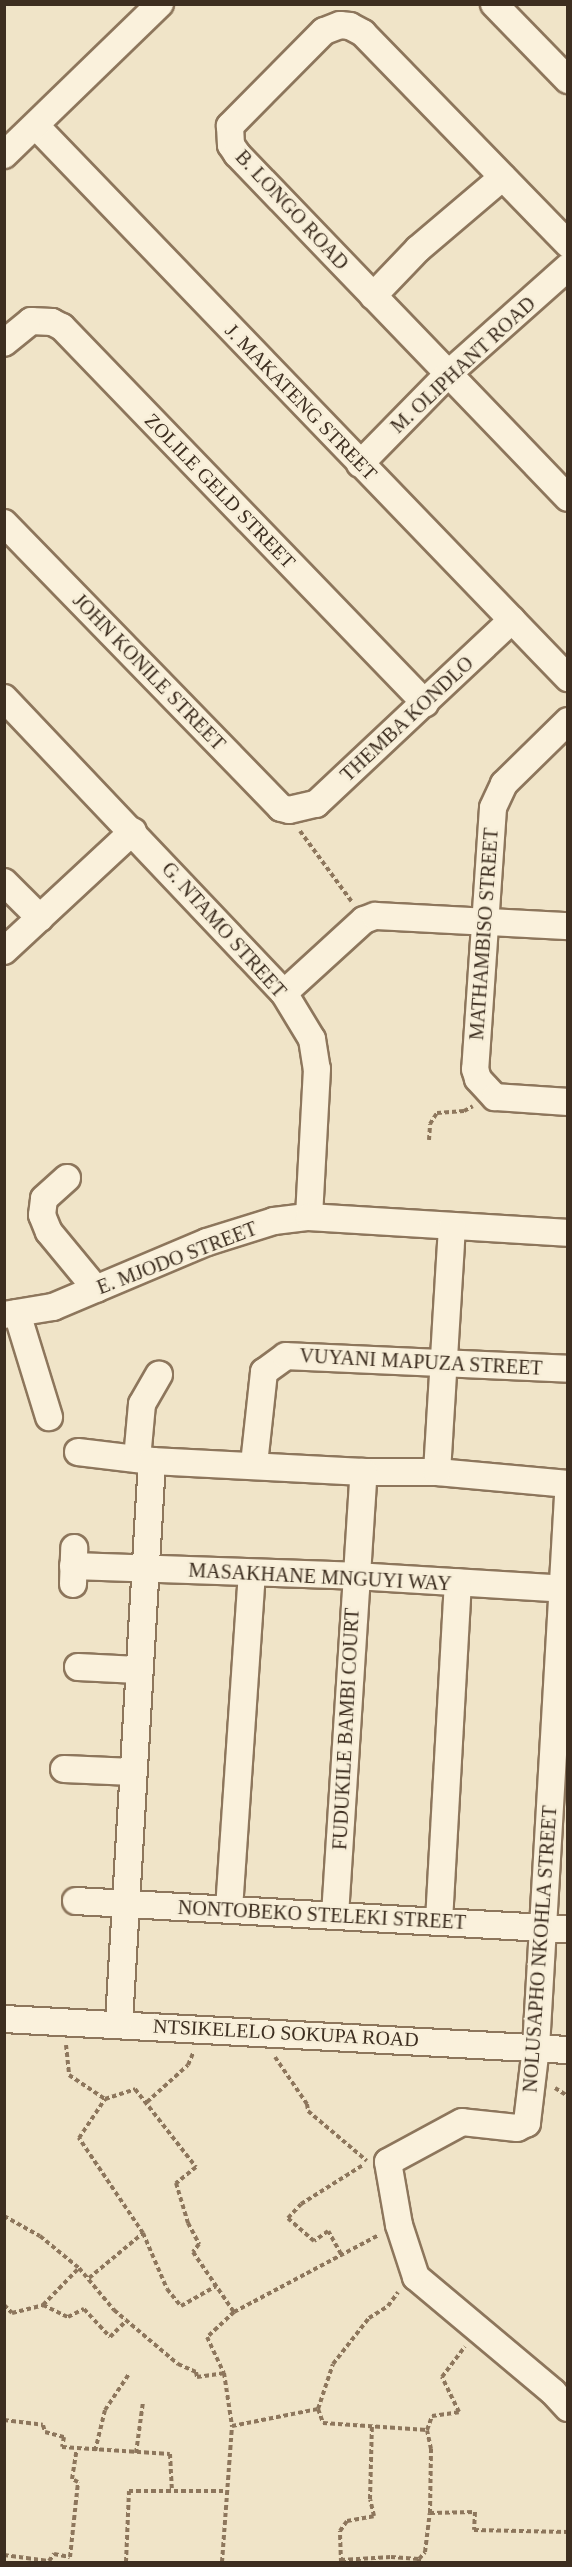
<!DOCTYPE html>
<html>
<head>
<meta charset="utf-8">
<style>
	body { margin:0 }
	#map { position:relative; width:572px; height:2567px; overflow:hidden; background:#f0e4c8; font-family:"Times New Roman",serif }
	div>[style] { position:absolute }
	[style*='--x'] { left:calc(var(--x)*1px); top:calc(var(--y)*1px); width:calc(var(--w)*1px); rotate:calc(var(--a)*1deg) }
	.path>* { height:4px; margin-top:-2px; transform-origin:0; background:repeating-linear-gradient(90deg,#8d765c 0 4.5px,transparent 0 7.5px) }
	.roads { filter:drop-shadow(2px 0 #8d765c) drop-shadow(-2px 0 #8d765c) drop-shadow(0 2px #8d765c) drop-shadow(0 -2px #8d765c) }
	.minor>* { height:26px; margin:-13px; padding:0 13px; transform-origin:13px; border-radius:13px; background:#faf1dc }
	span { translate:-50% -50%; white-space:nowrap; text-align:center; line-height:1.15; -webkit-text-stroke:4.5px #f7eed8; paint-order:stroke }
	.street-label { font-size:20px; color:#3d2e20 }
	.frame { position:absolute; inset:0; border:6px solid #3d2e20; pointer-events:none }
</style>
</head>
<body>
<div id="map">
	<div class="path">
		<i style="--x:300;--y:831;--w:88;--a:53.8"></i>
		<i style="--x:429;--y:1140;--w:16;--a:-86"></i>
		<i style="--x:430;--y:1124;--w:13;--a:-58"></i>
		<i style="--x:437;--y:1113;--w:27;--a:-4"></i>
		<i style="--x:464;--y:1111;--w:10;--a:-29"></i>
		<i style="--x:66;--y:2045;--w:30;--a:84"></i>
		<i style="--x:69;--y:2075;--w:43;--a:33.7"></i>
		<i style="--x:105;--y:2099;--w:32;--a:-18"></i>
		<i style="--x:135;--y:2089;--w:99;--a:52"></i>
		<i style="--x:196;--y:2167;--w:26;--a:141"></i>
		<i style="--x:176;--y:2183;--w:42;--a:73.3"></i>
		<i style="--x:188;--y:2223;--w:24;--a:62"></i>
		<i style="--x:199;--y:2244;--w:10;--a:127"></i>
		<i style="--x:193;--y:2252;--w:73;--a:55.7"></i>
		<i style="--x:234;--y:2312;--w:37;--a:137"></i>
		<i style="--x:207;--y:2337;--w:40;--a:65"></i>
		<i style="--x:275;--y:2057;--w:57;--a:55.8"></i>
		<i style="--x:307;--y:2104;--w:7;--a:82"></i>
		<i style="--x:308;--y:2111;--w:77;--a:40.3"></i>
		<i style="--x:555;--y:2088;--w:15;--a:32"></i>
		<i style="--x:147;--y:2102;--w:55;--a:-42.1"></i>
		<i style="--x:188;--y:2065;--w:13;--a:-67"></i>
		<i style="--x:4;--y:2216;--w:41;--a:29.1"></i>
		<i style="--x:40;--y:2236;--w:50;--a:39.4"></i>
		<i style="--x:79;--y:2268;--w:55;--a:50.2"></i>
		<i style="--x:114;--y:2310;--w:84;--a:40.2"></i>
		<i style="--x:178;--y:2364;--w:20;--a:24"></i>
		<i style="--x:196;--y:2372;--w:5;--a:79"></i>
		<i style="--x:197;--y:2377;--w:27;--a:-8"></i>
		<i style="--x:224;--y:2373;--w:54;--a:81.4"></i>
		<i style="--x:143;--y:2233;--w:61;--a:66.8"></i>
		<i style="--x:167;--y:2289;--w:22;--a:51"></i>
		<i style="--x:181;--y:2306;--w:40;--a:-29.7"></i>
		<i style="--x:341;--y:2254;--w:26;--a:-119"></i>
		<i style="--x:328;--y:2231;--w:17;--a:144"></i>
		<i style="--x:314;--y:2241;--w:35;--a:-139"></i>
		<i style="--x:288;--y:2218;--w:19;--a:-47"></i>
		<i style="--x:301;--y:2204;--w:73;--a:-32.2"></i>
		<i style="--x:89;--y:2278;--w:70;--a:-39.8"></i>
		<i style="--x:143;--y:2233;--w:115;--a:-124"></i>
		<i style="--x:79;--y:2138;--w:47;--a:-56.3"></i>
		<i style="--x:4;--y:2305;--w:11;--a:45"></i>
		<i style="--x:12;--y:2313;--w:32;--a:-14"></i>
		<i style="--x:43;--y:2305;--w:52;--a:-45.8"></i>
		<i style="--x:43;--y:2305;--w:28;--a:26"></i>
		<i style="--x:68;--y:2317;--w:18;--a:-27"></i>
		<i style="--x:84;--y:2309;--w:38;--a:47"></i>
		<i style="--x:110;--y:2337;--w:23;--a:-45"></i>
		<i style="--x:234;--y:2312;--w:164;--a:-28"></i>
		<i style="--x:318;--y:2409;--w:47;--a:-71.6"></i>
		<i style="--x:333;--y:2364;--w:58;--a:-52"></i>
		<i style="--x:369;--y:2318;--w:22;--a:-32"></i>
		<i style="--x:388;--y:2306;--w:17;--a:-54"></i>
		<i style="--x:4;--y:2420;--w:39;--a:7"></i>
		<i style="--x:43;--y:2425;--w:7;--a:74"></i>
		<i style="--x:45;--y:2432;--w:20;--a:15"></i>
		<i style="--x:64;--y:2437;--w:10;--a:101"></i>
		<i style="--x:62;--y:2447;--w:108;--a:3.7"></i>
		<i style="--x:170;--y:2454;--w:37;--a:87"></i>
		<i style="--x:95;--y:2451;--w:42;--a:-76.3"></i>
		<i style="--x:105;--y:2410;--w:43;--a:-56.3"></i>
		<i style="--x:136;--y:2453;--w:51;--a:-82.2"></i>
		<i style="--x:430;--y:2513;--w:45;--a:-1.3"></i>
		<i style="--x:475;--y:2512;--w:18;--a:93"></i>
		<i style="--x:474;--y:2530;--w:94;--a:1.2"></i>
		<i style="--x:4;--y:2555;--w:45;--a:7.6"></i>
		<i style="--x:49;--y:2561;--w:9;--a:-54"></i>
		<i style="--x:54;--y:2554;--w:16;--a:11"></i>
		<i style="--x:70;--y:2557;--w:75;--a:-83.9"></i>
		<i style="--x:78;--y:2482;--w:7;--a:-153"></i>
		<i style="--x:72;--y:2479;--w:30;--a:-81"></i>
		<i style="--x:419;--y:2559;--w:9;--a:-49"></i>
		<i style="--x:425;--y:2552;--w:39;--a:-83"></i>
		<i style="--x:430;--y:2513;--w:64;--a:-89.1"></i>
		<i style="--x:431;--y:2449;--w:19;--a:-102"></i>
		<i style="--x:341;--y:2560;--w:50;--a:-3.4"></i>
		<i style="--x:391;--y:2557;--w:28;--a:4"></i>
		<i style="--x:419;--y:2559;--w:3;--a:90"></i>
		<i style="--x:126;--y:2562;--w:71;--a:-87.6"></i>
		<i style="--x:129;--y:2491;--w:97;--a:0"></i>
		<i style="--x:222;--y:2562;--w:136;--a:-85.8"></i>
		<i style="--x:232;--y:2426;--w:88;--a:-11.2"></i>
		<i style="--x:318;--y:2409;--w:15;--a:70"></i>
		<i style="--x:323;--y:2423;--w:104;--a:3.9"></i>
		<i style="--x:427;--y:2430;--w:15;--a:-70"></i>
		<i style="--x:432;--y:2416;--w:27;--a:-8"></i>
		<i style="--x:459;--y:2412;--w:39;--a:-116"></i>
		<i style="--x:442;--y:2377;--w:38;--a:-53"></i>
		<i style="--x:341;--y:2562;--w:31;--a:-92"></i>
		<i style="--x:340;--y:2531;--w:12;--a:-55"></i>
		<i style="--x:347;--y:2521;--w:27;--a:-10"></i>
		<i style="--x:374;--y:2516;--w:17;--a:-103"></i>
		<i style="--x:370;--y:2499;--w:75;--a:-88.5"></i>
	</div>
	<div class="roads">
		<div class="minor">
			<i style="--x:494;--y:4;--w:106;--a:45.8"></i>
			<i style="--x:36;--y:126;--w:767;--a:46.06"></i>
			<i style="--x:4;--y:155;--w:217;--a:-44.1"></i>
			<i style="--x:568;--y:244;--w:294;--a:-134.2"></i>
			<i style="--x:363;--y:33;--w:15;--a:-152"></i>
			<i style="--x:350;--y:26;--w:10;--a:-174"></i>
			<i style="--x:340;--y:25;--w:17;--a:159"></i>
			<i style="--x:324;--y:31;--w:134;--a:134.7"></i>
			<i style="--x:230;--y:126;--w:19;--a:87"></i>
			<i style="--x:231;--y:145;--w:11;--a:56"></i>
			<i style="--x:237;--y:154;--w:477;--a:46.1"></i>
			<i style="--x:373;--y:296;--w:65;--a:-46.2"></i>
			<i style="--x:418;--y:249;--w:111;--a:-40.3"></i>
			<i style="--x:4;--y:343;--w:35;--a:-39"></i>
			<i style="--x:31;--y:321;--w:21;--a:3"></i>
			<i style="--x:52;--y:322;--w:11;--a:27"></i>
			<i style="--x:62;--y:327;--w:523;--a:46.01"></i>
			<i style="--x:360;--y:464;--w:126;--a:-45.6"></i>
			<i style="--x:448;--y:374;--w:161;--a:-41.7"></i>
			<i style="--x:4;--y:523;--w:397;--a:45.8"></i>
			<i style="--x:281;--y:808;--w:8;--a:14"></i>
			<i style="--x:289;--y:810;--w:28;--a:-13"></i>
			<i style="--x:316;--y:804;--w:269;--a:-43.2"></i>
			<i style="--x:4;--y:698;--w:407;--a:46.5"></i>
			<i style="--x:284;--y:993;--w:54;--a:58.7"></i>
			<i style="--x:312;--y:1039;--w:30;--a:81"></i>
			<i style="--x:317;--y:1069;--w:148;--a:93.1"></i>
			<i style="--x:568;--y:721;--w:90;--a:135.5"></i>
			<i style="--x:504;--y:784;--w:26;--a:115"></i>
			<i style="--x:493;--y:808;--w:262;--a:93.9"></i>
			<i style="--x:475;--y:1069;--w:10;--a:73"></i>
			<i style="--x:478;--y:1079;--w:25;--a:47"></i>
			<i style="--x:495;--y:1097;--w:73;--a:3.9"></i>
			<i style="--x:4;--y:882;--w:51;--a:45"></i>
			<i style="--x:4;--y:951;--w:176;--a:-42.9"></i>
			<i style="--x:284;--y:993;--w:108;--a:-42.4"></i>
			<i style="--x:364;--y:920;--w:12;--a:-20"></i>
			<i style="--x:375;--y:916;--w:193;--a:3"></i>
			<i style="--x:67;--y:1178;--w:31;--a:138"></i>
			<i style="--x:44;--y:1199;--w:16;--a:97"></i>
			<i style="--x:42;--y:1215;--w:18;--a:68"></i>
			<i style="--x:49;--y:1232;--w:74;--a:50.5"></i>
			<i style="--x:17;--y:1313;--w:109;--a:72.9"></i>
			<i style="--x:4;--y:1315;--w:50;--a:-9.3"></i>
			<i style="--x:53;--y:1307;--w:167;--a:-22.9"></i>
			<i style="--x:207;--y:1242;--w:70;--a:-17.4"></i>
			<i style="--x:274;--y:1221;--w:35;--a:-7"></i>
			<i style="--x:309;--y:1217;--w:259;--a:3.5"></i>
			<i style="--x:78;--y:1452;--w:75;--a:6.9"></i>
			<i style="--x:152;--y:1461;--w:212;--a:3"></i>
			<i style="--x:364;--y:1472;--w:73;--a:0"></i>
			<i style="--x:437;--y:1472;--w:132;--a:5.2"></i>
			<i style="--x:137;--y:1459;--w:55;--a:-84.8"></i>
			<i style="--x:142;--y:1404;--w:34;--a:-60"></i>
			<i style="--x:254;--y:1464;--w:93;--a:-83.8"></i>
			<i style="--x:264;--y:1372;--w:27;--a:-36"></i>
			<i style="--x:286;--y:1356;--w:282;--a:2.6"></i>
			<i style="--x:437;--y:1472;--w:246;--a:-86.5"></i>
			<i style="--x:568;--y:1496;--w:552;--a:93.32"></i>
			<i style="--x:536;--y:2047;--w:77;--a:96.8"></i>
			<i style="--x:527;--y:2123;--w:11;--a:153"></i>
			<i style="--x:517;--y:2128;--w:55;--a:-173.8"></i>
			<i style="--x:462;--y:2122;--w:84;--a:151.6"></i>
			<i style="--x:388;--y:2162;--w:64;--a:80.1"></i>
			<i style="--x:399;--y:2225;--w:55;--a:71.9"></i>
			<i style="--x:416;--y:2277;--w:179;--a:40"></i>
			<i style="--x:553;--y:2392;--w:22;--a:47"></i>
			<i style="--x:73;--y:1566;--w:282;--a:2"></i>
			<i style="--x:355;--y:1576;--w:213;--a:3.5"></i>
			<i style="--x:73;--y:1584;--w:36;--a:-88"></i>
			<i style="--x:78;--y:1667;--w:60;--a:2.9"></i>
			<i style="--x:64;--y:1769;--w:69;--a:2.5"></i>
			<i style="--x:76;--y:1901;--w:493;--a:3.3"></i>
			<i style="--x:229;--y:1909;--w:336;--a:-86.1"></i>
			<i style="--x:335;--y:1915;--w:444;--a:-86.3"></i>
			<i style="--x:439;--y:1921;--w:339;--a:-86.8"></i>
			<i style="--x:4;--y:2019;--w:565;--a:3.15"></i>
			<i style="--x:119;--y:2022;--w:562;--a:-86.63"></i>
		</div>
	</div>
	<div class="street-label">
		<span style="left:292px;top:210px;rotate:47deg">B. LONGO ROAD</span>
		<span style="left:463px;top:365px;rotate:-43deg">M. OLIPHANT ROAD</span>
		<span style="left:301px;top:402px;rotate:46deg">J. MAKATENG STREET</span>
		<span style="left:220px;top:491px;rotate:46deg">ZOLILE GELD STREET</span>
		<span style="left:149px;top:672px;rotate:46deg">JOHN KONILE STREET</span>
		<span style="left:407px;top:719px;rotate:-43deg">THEMBA KONDLO</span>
		<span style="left:224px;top:930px;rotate:48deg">G. NTAMO STREET</span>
		<span style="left:484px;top:934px;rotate:-86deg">MATHAMBISO STREET</span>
		<span style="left:177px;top:1258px;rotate:-21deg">E. MJODO STREET</span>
		<span style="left:421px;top:1362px;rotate:3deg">VUYANI MAPUZA STREET</span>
		<span style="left:320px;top:1577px;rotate:3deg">MASAKHANE MNGUYI WAY</span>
		<span style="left:346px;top:1729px;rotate:-87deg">FUDUKILE BAMBI COURT</span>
		<span style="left:322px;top:1915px;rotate:3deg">NONTOBEKO STELEKI STREET</span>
		<span style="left:540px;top:1949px;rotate:-86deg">NOLUSAPHO NKOHLA STREET</span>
		<span style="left:286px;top:2033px;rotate:3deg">NTSIKELELO SOKUPA ROAD</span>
	</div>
	<div class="frame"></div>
</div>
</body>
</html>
